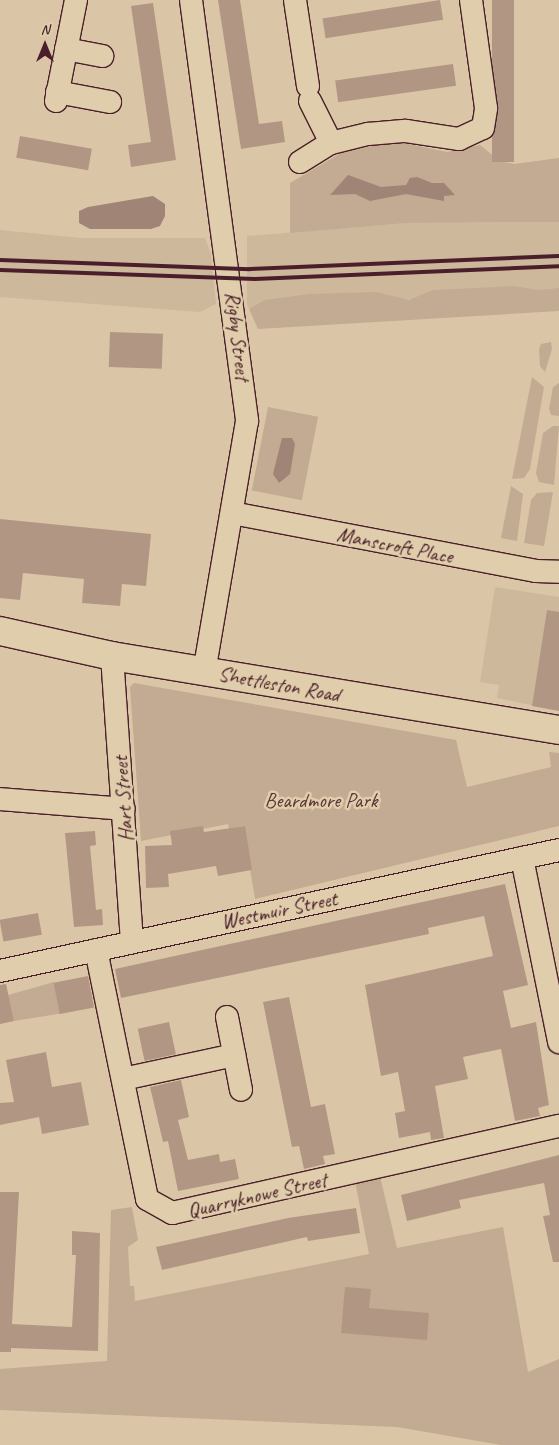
<!DOCTYPE html>
<html>
<head>
<meta charset="utf-8">
<style>
	body { margin:0 }
	#map { position:relative; width:559px; height:1445px; overflow:hidden; background:#dac6a6; font-family:Caveat,sans-serif }
	div>[style] { position:absolute }
	[style*='--x'] { left:calc(var(--x)*1px); top:calc(var(--y)*1px); width:calc(var(--w)*1px); rotate:calc(var(--a)*1deg) }
	.built>* { inset:0; background:#ceb89c }
	.green>* { inset:0; background:#c3aa92; transform-origin:0 0 }
	.water>* { inset:0; background:#a08476 }
	.building>* { inset:0; background:#b19783; transform-origin:0 0 }
	.roads { filter:drop-shadow(1px 0 #4a1f2b) drop-shadow(-1px 0 #4a1f2b) drop-shadow(0 1px #4a1f2b) drop-shadow(0 -1px #4a1f2b) }
	.minor>* { height:22px; margin:-11px; padding:0 11px; transform-origin:11px; border-radius:11px; background:#e0cdab }
	.major>* { height:28px; margin:-14px; padding:0 14px; transform-origin:14px; border-radius:14px; background:#e0cdab }
	.rail>* { height:4px; margin:-2px; padding:0 2px; transform-origin:2px; border-radius:2px; background:#4a1f2b }
	span { translate:-50% -50%; white-space:nowrap; text-align:center; line-height:1.15; -webkit-text-stroke:5px #e0cdab; paint-order:stroke }
	.street-label { font-size:21px; color:#4a1f2b }
	.park-label { font-size:21px; color:#5c343a }
	.north { position:absolute; left:20px; top:20px; width:50px; height:50px; -webkit-text-stroke:4px #e0cdab; paint-order:stroke; rotate:0deg; font-size:14px; font-weight:700; line-height:20px; text-align:center; color:#4a1f2b }
	.north::after { content:''; display:block; margin:auto; width:18px; height:22px; background:#4a1f2b; clip-path:polygon(50% 0,100% 100%,50% 72%,0 100%) }
</style>
</head>
<body>
<div id="map">
	<div class="built">
		<i style="clip-path:polygon(559px 222px,559px 290px,249px 309px,247px 304px,247px 236px,407px 223px)"></i>
		<i style="clip-path:polygon(0 230px,81px 238px,205px 238px,211px 254px,216px 304px,200px 312px,0 297px)"></i>
		<i style="clip-path:polygon(495px 587px,559px 597px,559px 711px,497px 698px,499px 685px,480px 682px)"></i>
	</div>
	<div class="green">
		<i style="clip-path:polygon(394px 141px,447px 152px,480px 145px,500px 161px,514px 164px,559px 158px,559px 222px,407px 223px,290px 233px,290px 183px,341px 153px)"></i>
		<i style="clip-path:polygon(514px 286px,538px 290px,559px 288px,559px 311px,258px 329px,249px 309px,265px 300px,309px 294px,376px 292px,409px 300px,433px 290px)"></i>
		<i style="clip-path:polygon(551px 342px,552px 349px,545px 372px,540px 366px,539px 350px,541px 344px)"></i>
		<i style="clip-path:polygon(532px 377px,544px 387px,530px 469px,524px 478px,512px 479px)"></i>
		<i style="clip-path:polygon(559px 383px,559px 416px,551px 415px,549px 409px,553px 387px)"></i>
		<i style="left:268px;top:407px;width:51px;height:85px;rotate:11deg"></i>
		<i style="clip-path:polygon(553px 426px,559px 426px,554px 485px,539px 482px,536px 473px,543px 433px)"></i>
		<i style="clip-path:polygon(511px 486px,523px 494px,517px 541px,501px 538px)"></i>
		<i style="clip-path:polygon(553px 492px,544px 546px,524px 543px,531px 500px,537px 493px)"></i>
		<i style="clip-path:polygon(134px 683px,456px 740px,467px 787px,551px 767px,549px 752px,559px 753px,559px 826px,255px 899px,243px 826px,229px 829px,228px 824px,141px 841px,130px 687px)"></i>
		<i style="clip-path:polygon(54px 982px,64px 1013px,14px 1021px,8px 995px)"></i>
		<i style="clip-path:polygon(380px 1176px,397px 1248px,503px 1227px,528px 1372px,559px 1359px,559px 1445px,501px 1445px,397px 1427px,0 1410px,0 1369px,107px 1361px,111px 1210px,132px 1207px,138px 1240px,128px 1247px,130px 1286px,134px 1286px,135px 1301px,369px 1254px,355px 1181px)"></i>
	</div>
	<div class="water">
		<i style="clip-path:polygon(348px 175px,381px 187px,406px 185px,410px 178px,417px 177px,432px 183px,444px 183px,455px 195px,444px 196px,444px 201px,406px 194px,370px 201px,355px 194px,330px 195px)"></i>
		<i style="clip-path:polygon(153px 196px,165px 204px,165px 216px,160px 226px,151px 229px,90px 229px,79px 223px,79px 211px,88px 207px)"></i>
		<i style="clip-path:polygon(282px 438px,292px 438px,295px 444px,290px 474px,279px 483px,273px 474px)"></i>
	</div>
	<div class="building">
		<i style="clip-path:polygon(218px 0,240px 0,259px 124px,282px 121px,285px 142px,241px 149px)"></i>
		<i style="left:440px;top:0;width:20px;height:119px;rotate:81deg"></i>
		<i style="left:492px;top:0;width:22px;height:162px"></i>
		<i style="clip-path:polygon(153px 3px,176px 160px,131px 167px,128px 145px,151px 142px,131px 6px)"></i>
		<i style="left:453px;top:64px;width:22px;height:119px;rotate:82deg"></i>
		<i style="left:20px;top:136px;width:73px;height:22px;rotate:10deg"></i>
		<i style="left:110px;top:332px;width:53px;height:35px;rotate:2deg"></i>
		<i style="clip-path:polygon(0 519px,151px 534px,146px 586px,122px 584px,120px 606px,82px 603px,84px 579px,23px 573px,20px 600px,0 598px)"></i>
		<i style="clip-path:polygon(547px 610px,559px 612px,559px 711px,532px 706px)"></i>
		<i style="clip-path:polygon(203px 826px,204px 832px,245px 826px,252px 870px,218px 876px,216px 866px,168px 874px,169px 887px,146px 888px,145px 846px,172px 845px,170px 831px)"></i>
		<i style="clip-path:polygon(95px 831px,96px 845px,90px 846px,96px 910px,102px 909px,103px 925px,74px 927px,65px 833px)"></i>
		<i style="clip-path:polygon(505px 884px,528px 985px,503px 991px,511px 1028px,536px 1022px,549px 1105px,538px 1108px,540px 1116px,515px 1121px,501px 1049px,463px 1057px,468px 1079px,435px 1086px,444px 1138px,431px 1140px,430px 1132px,399px 1138px,395px 1113px,405px 1111px,398px 1072px,381px 1076px,365px 985px,493px 956px,484px 916px,428px 928px,429px 934px,121px 998px,115px 969px)"></i>
		<i style="left:38px;top:913px;width:22px;height:39px;rotate:80deg"></i>
		<i style="left:88px;top:976px;width:32px;height:35px;rotate:79deg"></i>
		<i style="clip-path:polygon(6px 984px,14px 1021px,0 1024px,0 985px)"></i>
		<i style="clip-path:polygon(289px 997px,311px 1107px,325px 1104px,335px 1154px,323px 1156px,325px 1164px,304px 1169px,299px 1146px,292px 1147px,263px 1002px)"></i>
		<i style="left:169px;top:1022px;width:33px;height:32px;rotate:78deg"></i>
		<i style="clip-path:polygon(46px 1052px,52px 1087px,81px 1082px,89px 1125px,42px 1134px,39px 1117px,0 1125px,0 1103px,14px 1102px,6px 1060px)"></i>
		<i style="clip-path:polygon(181px 1080px,189px 1117px,178px 1120px,188px 1160px,219px 1154px,220px 1162px,235px 1159px,239px 1179px,178px 1191px,168px 1141px,163px 1142px,150px 1087px)"></i>
		<i style="clip-path:polygon(559px 1155px,559px 1262px,553px 1262px,543px 1216px,550px 1215px,544px 1183px,459px 1200px,461px 1208px,407px 1221px,401px 1195px)"></i>
		<i style="clip-path:polygon(0 1192px,19px 1192px,12px 1324px,72px 1327px,76px 1255px,72px 1255px,72px 1231px,100px 1233px,98px 1351px,11px 1348px,11px 1352px,0 1352px)"></i>
		<i style="clip-path:polygon(356px 1208px,360px 1233px,308px 1241px,307px 1237px,162px 1270px,156px 1247px,288px 1218px)"></i>
		<i style="clip-path:polygon(345px 1287px,371px 1289px,369px 1308px,429px 1313px,427px 1340px,341px 1333px)"></i>
	</div>
	<div class="roads">
		<div class="minor">
			<i style="--x:191;--y:0;--w:425;--a:82.4"></i>
			<i style="--x:247;--y:421;--w:255;--a:99.7"></i>
			<i style="--x:295;--y:0;--w:87;--a:81.4"></i>
			<i style="--x:66;--y:49;--w:37;--a:11"></i>
			<i style="--x:57;--y:92;--w:54;--a:10.7"></i>
			<i style="--x:56;--y:101;--w:103;--a:-78.8"></i>
			<i style="--x:310;--y:101;--w:47;--a:63.4"></i>
			<i style="--x:300;--y:162;--w:36;--a:-32"></i>
			<i style="--x:331;--y:143;--w:38;--a:-14"></i>
			<i style="--x:368;--y:134;--w:38;--a:-5"></i>
			<i style="--x:406;--y:131;--w:54;--a:8.6"></i>
			<i style="--x:459;--y:139;--w:26;--a:-25"></i>
			<i style="--x:483;--y:128;--w:20;--a:-81"></i>
			<i style="--x:486;--y:108;--w:109;--a:-97.9"></i>
			<i style="--x:232;--y:513;--w:309;--a:10.8"></i>
			<i style="--x:536;--y:571;--w:23;--a:2"></i>
			<i style="--x:112;--y:656;--w:287;--a:86"></i>
			<i style="--x:0;--y:799;--w:124;--a:4.6"></i>
			<i style="--x:522;--y:858;--w:188;--a:78.6"></i>
			<i style="--x:96;--y:950;--w:254;--a:78.4"></i>
			<i style="--x:147;--y:1199;--w:29;--a:29"></i>
			<i style="--x:172;--y:1213;--w:397;--a:-12.7"></i>
			<i style="--x:0;--y:971;--w:572;--a:-12.21"></i>
			<i style="--x:227;--y:1017;--w:74;--a:79.1"></i>
			<i style="--x:123;--y:1079;--w:114;--a:-12.2"></i>
		</div>
		<div class="major">
			<i style="--x:0;--y:631;--w:115;--a:12.6"></i>
			<i style="--x:112;--y:656;--w:453;--a:9.4"></i>
		</div>
	</div>
	<div class="rail">
		<i style="--x:0;--y:260;--w:250;--a:2.1"></i>
		<i style="--x:250;--y:269;--w:309;--a:-2.4"></i>
		<i style="--x:0;--y:270;--w:255;--a:2"></i>
		<i style="--x:255;--y:279;--w:304;--a:-2.4"></i>
	</div>
	<div class="street-label">
		<span style="left:238px;top:336px;rotate:83deg">Rigby Street</span>
		<span style="left:395px;top:545px;rotate:11deg">Manscroft Place</span>
		<span style="left:279px;top:684px;rotate:10deg">Shettleston Road</span>
		<span style="left:123px;top:799px;rotate:-94deg">Hart Street</span>
		<span style="left:279px;top:910px;rotate:-12deg">Westmuir Street</span>
		<span style="left:257px;top:1195px;rotate:-13deg">Quarryknowe Street</span>
	</div>
	<div class="park-label">
		<span style="left:321px;top:800px">Beardmore Park</span>
	</div>
	<div class="north">N</div>
</div>
</body>
</html>
